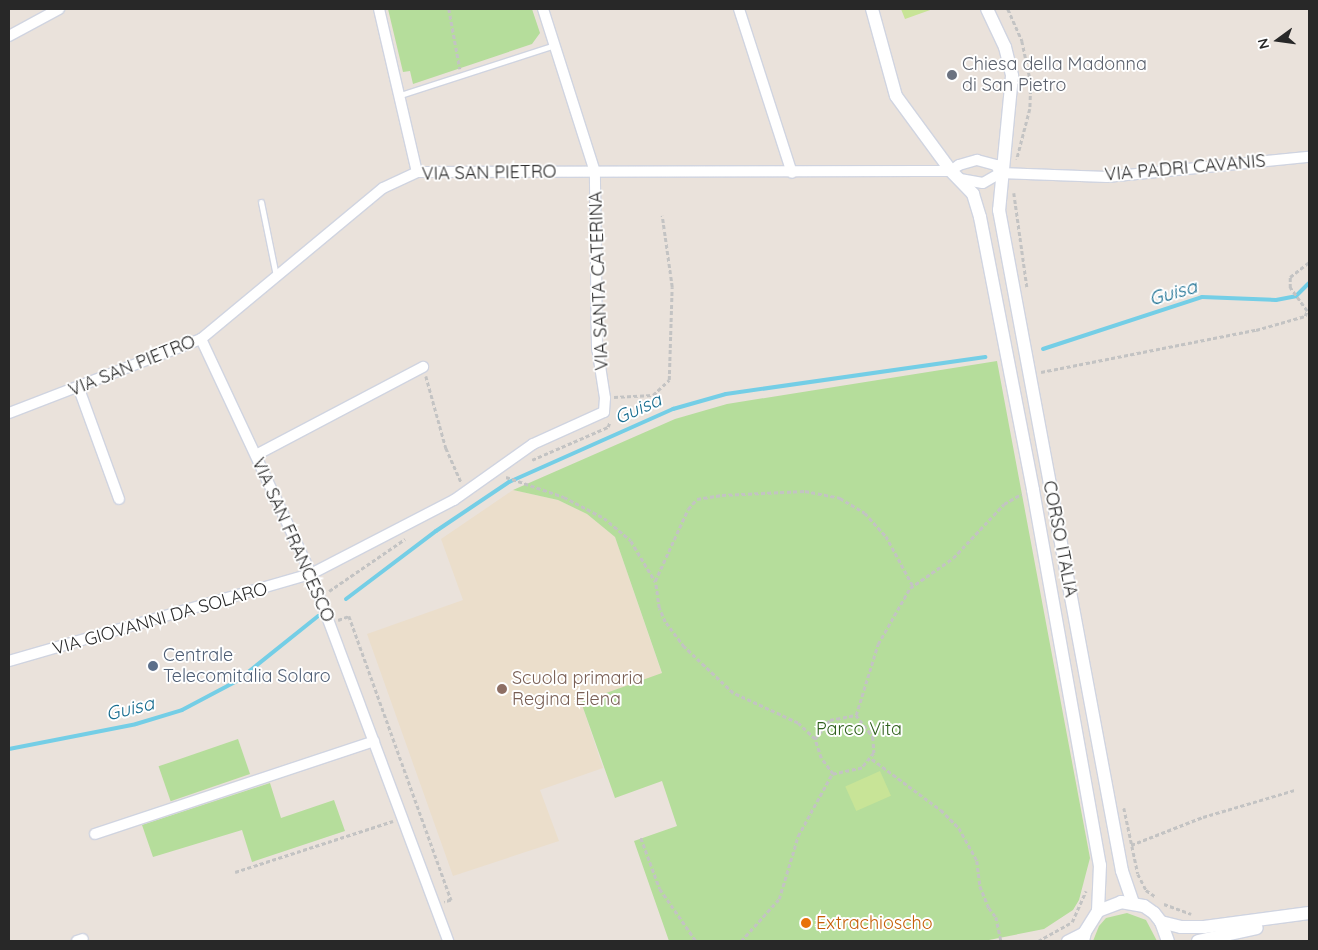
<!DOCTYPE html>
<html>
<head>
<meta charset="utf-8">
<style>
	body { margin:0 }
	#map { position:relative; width:1318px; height:950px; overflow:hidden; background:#eae2db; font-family:Quicksand,sans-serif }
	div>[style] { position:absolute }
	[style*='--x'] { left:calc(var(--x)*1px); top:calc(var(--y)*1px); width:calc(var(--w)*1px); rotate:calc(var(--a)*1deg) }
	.education>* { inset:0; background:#ebdecb }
	.green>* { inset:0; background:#b5dd9b; transform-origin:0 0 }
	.pitch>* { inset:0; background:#c8e497; transform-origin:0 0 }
	.stream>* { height:4px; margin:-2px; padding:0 2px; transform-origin:2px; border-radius:2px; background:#74cee6 }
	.path>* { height:2.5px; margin-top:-1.25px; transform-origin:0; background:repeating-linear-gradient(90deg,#c3c3c3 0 4px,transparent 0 6.5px) }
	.roads { filter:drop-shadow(1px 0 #d0d4e0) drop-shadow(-1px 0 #d0d4e0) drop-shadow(0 1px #d0d4e0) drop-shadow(0 -1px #d0d4e0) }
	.service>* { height:5px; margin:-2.5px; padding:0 2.5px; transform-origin:2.5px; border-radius:2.5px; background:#fff }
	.minor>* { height:10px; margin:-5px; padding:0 5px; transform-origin:5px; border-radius:5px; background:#fff }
	.tertiary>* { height:12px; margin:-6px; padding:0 6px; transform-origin:6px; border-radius:6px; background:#fff }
	.dots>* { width:14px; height:14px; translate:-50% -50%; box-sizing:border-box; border:2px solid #fff; border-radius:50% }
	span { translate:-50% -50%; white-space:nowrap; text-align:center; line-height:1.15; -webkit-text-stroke:4px #fff; paint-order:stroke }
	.worship-label { font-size:18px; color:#5b616d }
	.left { translate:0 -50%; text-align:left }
	.street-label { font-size:18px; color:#282828 }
	.service-label { font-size:18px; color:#4e5e75 }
	.education-label { font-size:18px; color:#785e54 }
	.park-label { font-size:18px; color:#30601e }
	.food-label { font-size:18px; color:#c56008 }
	.water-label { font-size:19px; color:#166c8f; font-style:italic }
	.frame { position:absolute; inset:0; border:10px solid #282828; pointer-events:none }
	.north { position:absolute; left:1253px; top:15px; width:50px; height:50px; -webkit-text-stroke:4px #fff; paint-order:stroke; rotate:256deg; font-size:14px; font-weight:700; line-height:20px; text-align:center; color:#282828 }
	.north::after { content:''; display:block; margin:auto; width:18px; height:22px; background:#282828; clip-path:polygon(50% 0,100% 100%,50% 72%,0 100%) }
</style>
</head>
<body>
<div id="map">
	<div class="education">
		<i style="clip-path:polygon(513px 490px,558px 500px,587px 514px,615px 537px,662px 674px,581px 702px,603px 768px,540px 790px,559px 841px,453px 876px,367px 634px,463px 600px,441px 539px)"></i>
	</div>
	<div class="green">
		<i style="clip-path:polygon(388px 9px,532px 9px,540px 33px,532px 44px,413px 84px,410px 71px,403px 72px)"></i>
		<i style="clip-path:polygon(997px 361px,1090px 858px,1079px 900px,1073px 910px,1044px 929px,984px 941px,669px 941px,634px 841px,677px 826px,662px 781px,615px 798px,581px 702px,662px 673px,615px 537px,587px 514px,558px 500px,513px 490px,675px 419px,727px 404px)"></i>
		<i style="left:238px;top:739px;width:37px;height:84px;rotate:71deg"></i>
		<i style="clip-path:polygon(270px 783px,281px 818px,334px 800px,345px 831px,252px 862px,242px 830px,153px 857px,142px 825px)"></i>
		<i style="clip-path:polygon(1127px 913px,1146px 920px,1157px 941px,1093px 941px,1099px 926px,1106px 918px)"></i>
	</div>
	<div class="pitch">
		<i style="clip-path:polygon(901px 9px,933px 9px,905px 19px)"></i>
		<i style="left:880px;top:771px;width:27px;height:38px;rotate:66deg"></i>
	</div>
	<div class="stream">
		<i style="--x:1043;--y:349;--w:167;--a:-18.1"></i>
		<i style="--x:1202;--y:297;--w:74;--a:2.3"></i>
		<i style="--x:1276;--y:300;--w:20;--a:-11"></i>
		<i style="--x:1296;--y:296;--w:18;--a:-45"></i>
		<i style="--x:346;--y:599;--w:113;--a:-37.1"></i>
		<i style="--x:436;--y:531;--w:88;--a:-33.9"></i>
		<i style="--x:509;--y:482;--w:180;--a:-24"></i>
		<i style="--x:673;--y:409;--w:55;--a:-15.8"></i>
		<i style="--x:726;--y:394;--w:262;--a:-8.1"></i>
		<i style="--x:9;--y:749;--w:129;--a:-11.1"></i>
		<i style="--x:136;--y:724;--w:48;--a:-16.9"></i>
		<i style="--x:182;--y:710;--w:62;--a:-27.8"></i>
		<i style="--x:237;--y:681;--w:104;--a:-38.7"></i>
	</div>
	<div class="path">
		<i style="--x:449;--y:9;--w:61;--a:79.6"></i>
		<i style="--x:1008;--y:9;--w:35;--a:66"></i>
		<i style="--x:1022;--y:41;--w:43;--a:77.9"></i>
		<i style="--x:1031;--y:83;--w:26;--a:92"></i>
		<i style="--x:1030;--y:109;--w:52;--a:104.6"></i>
		<i style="--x:1014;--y:193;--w:95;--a:82.1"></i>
		<i style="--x:1041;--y:372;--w:219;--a:-11.1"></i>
		<i style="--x:1256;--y:330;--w:51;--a:-15.9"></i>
		<i style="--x:1305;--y:316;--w:5;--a:-68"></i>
		<i style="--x:1307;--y:311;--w:29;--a:-126"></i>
		<i style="--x:1290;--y:288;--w:11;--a:-90"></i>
		<i style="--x:1290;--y:277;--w:24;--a:-38"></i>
		<i style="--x:426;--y:376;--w:75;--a:74.5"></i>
		<i style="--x:446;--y:448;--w:37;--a:66"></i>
		<i style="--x:614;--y:397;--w:39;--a:-3"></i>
		<i style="--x:653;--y:395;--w:22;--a:-43"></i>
		<i style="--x:669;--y:380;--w:93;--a:-88.2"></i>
		<i style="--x:672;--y:287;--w:72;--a:-98"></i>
		<i style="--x:532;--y:460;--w:83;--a:-23.5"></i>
		<i style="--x:608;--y:427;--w:6;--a:-72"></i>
		<i style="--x:506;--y:477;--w:61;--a:19"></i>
		<i style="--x:564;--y:497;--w:45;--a:27.7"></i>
		<i style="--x:604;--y:518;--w:35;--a:40"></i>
		<i style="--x:631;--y:541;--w:47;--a:59"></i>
		<i style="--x:329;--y:591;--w:92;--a:-34.4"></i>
		<i style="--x:338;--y:620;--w:12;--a:-20"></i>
		<i style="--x:349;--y:616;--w:302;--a:70.2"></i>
		<i style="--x:451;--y:900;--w:7;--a:164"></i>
		<i style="--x:856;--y:715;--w:74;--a:-72.8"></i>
		<i style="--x:878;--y:644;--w:64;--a:-60.3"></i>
		<i style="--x:910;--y:588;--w:52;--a:-34.9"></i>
		<i style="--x:953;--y:558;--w:74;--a:-46.6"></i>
		<i style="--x:1004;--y:504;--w:20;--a:-30"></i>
		<i style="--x:815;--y:739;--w:24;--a:-52"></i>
		<i style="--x:830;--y:720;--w:26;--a:-11"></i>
		<i style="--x:856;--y:715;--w:28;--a:52"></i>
		<i style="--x:873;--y:737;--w:16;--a:86"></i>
		<i style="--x:874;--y:753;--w:19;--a:129"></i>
		<i style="--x:862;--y:768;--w:30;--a:168"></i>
		<i style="--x:833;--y:774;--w:20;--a:-127"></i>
		<i style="--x:821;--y:758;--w:20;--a:-108"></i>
		<i style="--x:815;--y:739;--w:23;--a:-137"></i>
		<i style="--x:798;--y:723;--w:72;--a:-155.2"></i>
		<i style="--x:733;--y:693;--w:67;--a:-136.8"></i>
		<i style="--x:684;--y:647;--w:31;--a:-127"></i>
		<i style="--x:665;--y:622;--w:15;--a:-113"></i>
		<i style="--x:659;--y:608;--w:27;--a:-98"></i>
		<i style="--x:655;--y:581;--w:79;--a:-65.4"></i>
		<i style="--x:688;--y:509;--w:13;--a:-48"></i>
		<i style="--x:697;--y:499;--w:25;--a:-9"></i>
		<i style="--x:722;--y:495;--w:83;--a:-2.8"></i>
		<i style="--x:805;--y:491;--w:36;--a:11"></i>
		<i style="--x:840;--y:498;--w:29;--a:31"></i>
		<i style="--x:865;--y:513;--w:31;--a:48"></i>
		<i style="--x:886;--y:536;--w:57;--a:61.6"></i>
		<i style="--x:872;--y:759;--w:86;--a:36.5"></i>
		<i style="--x:941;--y:810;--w:25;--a:45"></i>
		<i style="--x:959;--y:828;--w:38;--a:61"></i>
		<i style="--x:977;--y:861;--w:25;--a:83"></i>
		<i style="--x:980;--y:886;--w:24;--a:68"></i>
		<i style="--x:989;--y:908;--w:11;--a:52"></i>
		<i style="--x:996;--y:917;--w:25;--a:78"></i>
		<i style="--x:1124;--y:808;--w:67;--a:78"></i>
		<i style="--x:1138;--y:874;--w:18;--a:63"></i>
		<i style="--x:1146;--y:890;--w:12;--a:35"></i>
		<i style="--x:641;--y:838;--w:54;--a:69.6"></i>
		<i style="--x:660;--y:889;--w:63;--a:55.3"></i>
		<i style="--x:1131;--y:845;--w:77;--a:-21.3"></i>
		<i style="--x:1203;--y:817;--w:96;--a:-16.4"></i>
		<i style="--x:235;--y:872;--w:166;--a:-17.9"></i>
		<i style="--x:1164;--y:904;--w:29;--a:20"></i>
		<i style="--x:741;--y:941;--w:57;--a:-47.9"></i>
		<i style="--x:779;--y:899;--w:66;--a:-73.2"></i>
		<i style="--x:798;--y:836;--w:71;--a:-61.3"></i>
		<i style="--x:1038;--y:941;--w:39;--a:-29"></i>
		<i style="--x:1072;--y:922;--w:34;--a:-66"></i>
	</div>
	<div class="roads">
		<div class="service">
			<i style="--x:400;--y:95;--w:163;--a:-17.9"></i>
			<i style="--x:261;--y:202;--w:76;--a:78.5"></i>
		</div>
		<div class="minor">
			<i style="--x:379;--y:9;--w:167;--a:76.9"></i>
			<i style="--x:739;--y:9;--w:172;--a:72.1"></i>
			<i style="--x:9;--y:36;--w:57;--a:-28.4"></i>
			<i style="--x:1000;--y:173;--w:107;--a:2.1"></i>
			<i style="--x:1107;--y:177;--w:203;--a:-5.7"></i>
			<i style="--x:960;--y:179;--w:23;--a:10"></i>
			<i style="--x:983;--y:183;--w:20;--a:-30"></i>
			<i style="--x:201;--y:339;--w:259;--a:64.9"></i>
			<i style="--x:311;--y:574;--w:392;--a:69.5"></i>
			<i style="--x:79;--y:389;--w:117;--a:70"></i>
			<i style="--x:9;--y:413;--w:206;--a:-21.1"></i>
			<i style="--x:201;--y:339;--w:236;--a:-39.7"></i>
			<i style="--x:383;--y:188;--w:38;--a:-25"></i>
			<i style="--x:417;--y:172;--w:534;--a:-0.11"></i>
			<i style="--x:951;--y:171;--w:10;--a:-37"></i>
			<i style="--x:959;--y:165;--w:19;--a:-16"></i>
			<i style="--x:977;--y:160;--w:20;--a:15"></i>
			<i style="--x:996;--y:165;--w:9;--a:63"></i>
			<i style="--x:256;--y:455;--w:189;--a:-27.8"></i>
			<i style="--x:9;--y:661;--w:314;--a:-16.1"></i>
			<i style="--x:311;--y:574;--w:161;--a:-27.4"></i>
			<i style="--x:454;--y:500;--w:97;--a:-35.3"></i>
			<i style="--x:533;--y:444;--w:78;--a:-24.3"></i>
			<i style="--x:604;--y:412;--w:14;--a:-86"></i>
			<i style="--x:605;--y:398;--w:52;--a:-98.9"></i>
			<i style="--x:597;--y:347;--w:175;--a:-90.7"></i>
			<i style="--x:595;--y:172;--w:171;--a:-107.7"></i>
			<i style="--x:95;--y:834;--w:294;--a:-18.4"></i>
			<i style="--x:77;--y:941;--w:6;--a:-18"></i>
			<i style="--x:1067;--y:941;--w:20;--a:-27"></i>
		</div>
		<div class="tertiary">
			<i style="--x:872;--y:9;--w:90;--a:74.6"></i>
			<i style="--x:896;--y:96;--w:93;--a:53.7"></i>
			<i style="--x:951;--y:171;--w:32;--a:46"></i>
			<i style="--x:973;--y:194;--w:24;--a:73"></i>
			<i style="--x:980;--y:217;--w:278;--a:79"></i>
			<i style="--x:1033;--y:490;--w:381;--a:79.9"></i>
			<i style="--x:1100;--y:865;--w:46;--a:92.5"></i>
			<i style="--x:987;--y:9;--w:42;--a:64.7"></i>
			<i style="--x:1005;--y:47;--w:30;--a:76"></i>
			<i style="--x:1012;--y:76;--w:135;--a:95.5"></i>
			<i style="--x:999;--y:210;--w:672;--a:79.46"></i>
			<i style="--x:1122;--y:871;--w:34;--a:71"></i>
			<i style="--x:1161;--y:922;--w:21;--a:14"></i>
			<i style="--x:1181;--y:927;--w:23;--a:0"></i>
			<i style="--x:1204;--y:927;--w:106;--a:-7.6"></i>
			<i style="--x:1083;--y:941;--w:9;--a:-77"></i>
			<i style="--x:1085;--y:932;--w:25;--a:-58"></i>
			<i style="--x:1098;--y:911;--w:25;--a:-21"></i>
			<i style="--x:1121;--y:902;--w:23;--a:10"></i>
			<i style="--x:1144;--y:906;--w:12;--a:35"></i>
			<i style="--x:1154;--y:913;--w:11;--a:52"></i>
			<i style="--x:1161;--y:922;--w:20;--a:70"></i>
			<i style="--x:1198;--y:941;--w:60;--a:-12.4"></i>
		</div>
	</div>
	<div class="dots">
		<i style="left:952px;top:75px;background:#6b7280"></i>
		<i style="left:153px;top:666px;background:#5c6f8a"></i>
		<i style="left:502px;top:689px;background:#8d6e63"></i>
		<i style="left:806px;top:923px;background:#e8710a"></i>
	</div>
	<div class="worship-label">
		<span class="left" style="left:962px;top:75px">Chiesa della Madonna<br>di San Pietro</span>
	</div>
	<div class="street-label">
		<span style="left:1185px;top:168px;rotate:-5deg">VIA PADRI CAVANIS</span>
		<span style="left:489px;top:173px;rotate:-1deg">VIA SAN PIETRO</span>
		<span style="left:599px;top:281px;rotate:-92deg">VIA SANTA CATERINA</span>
		<span style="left:132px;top:366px;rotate:-22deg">VIA SAN PIETRO</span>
		<span style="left:1060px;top:539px;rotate:79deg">CORSO ITALIA</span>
		<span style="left:293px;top:540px;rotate:66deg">VIA SAN FRANCESCO</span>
		<span style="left:160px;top:619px;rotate:-16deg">VIA GIOVANNI DA SOLARO</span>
	</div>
	<div class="service-label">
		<span class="left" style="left:163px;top:666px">Centrale<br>Telecomitalia Solaro</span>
	</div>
	<div class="education-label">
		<span class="left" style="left:512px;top:689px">Scuola primaria<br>Regina Elena</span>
	</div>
	<div class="park-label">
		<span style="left:859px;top:729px">Parco Vita</span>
	</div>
	<div class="food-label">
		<span class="left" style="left:816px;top:923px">Extrachioscho</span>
	</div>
	<div class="water-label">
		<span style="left:1173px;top:293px;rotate:-16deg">Guisa</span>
		<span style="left:638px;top:409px;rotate:-24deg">Guisa</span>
		<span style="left:130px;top:709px;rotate:-14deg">Guisa</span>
	</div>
	<div class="frame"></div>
	<div class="north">N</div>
</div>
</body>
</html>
